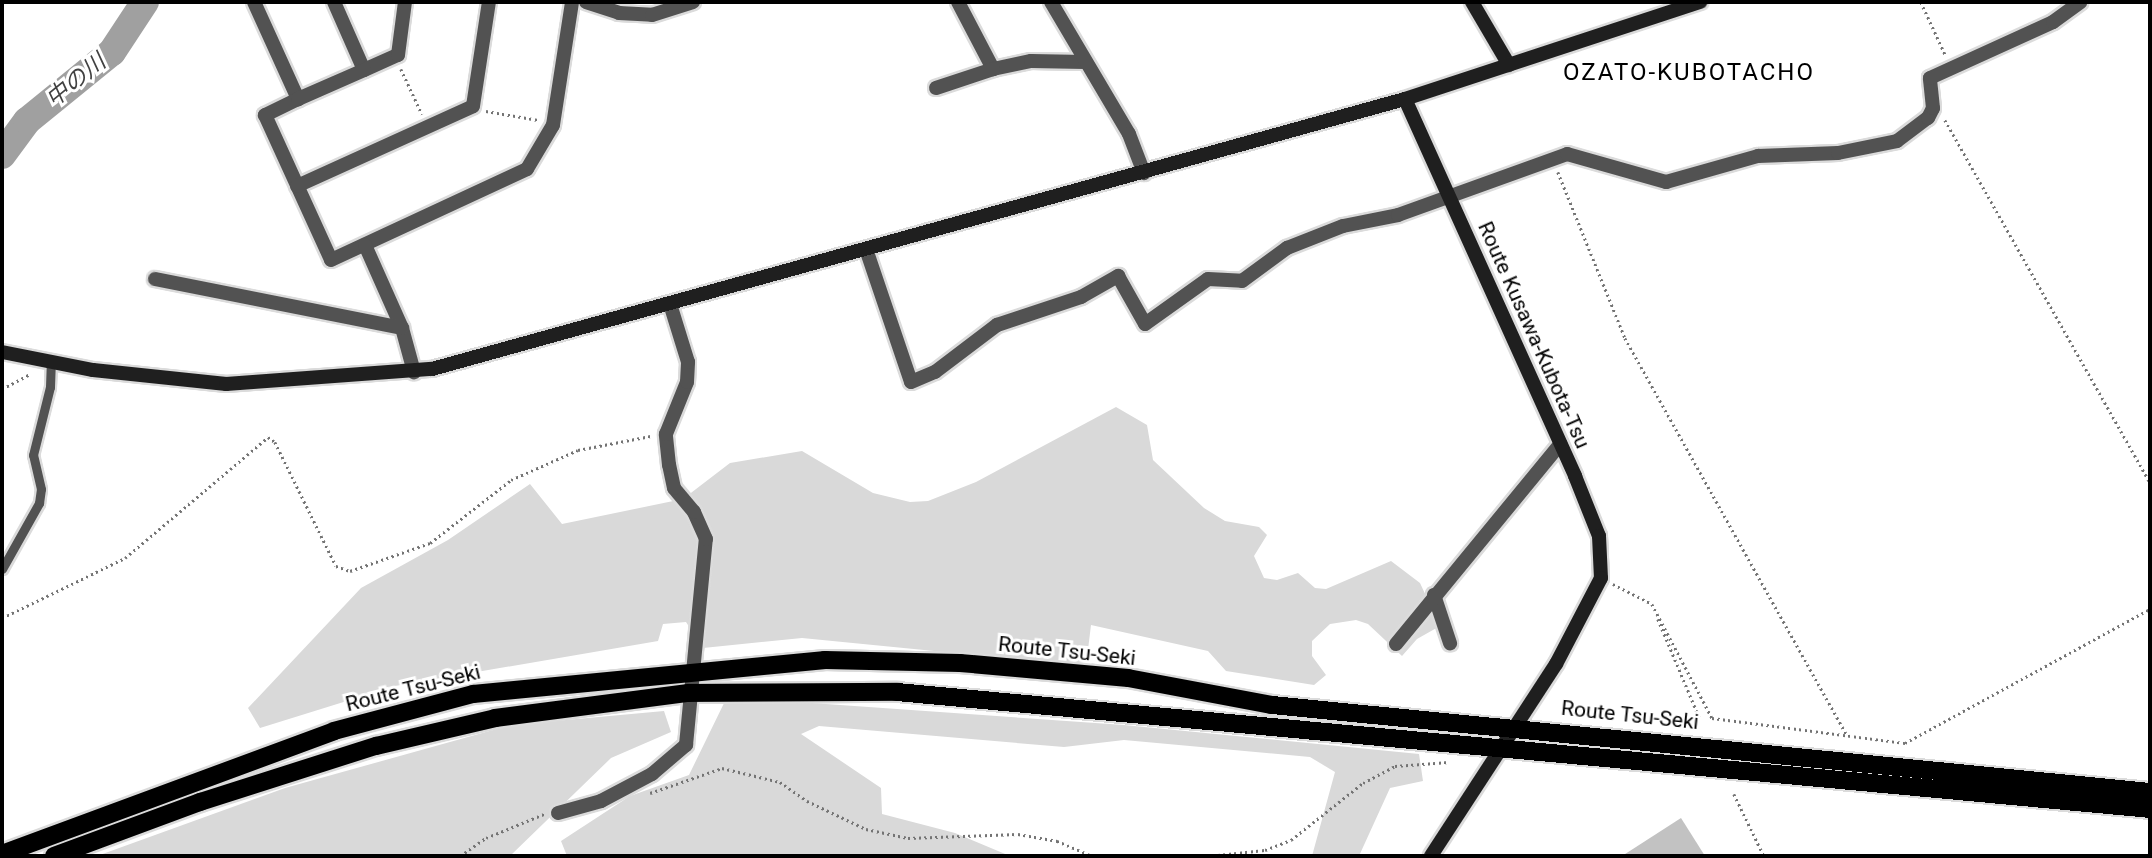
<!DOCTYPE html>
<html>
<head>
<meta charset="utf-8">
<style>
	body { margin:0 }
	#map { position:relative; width:2152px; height:858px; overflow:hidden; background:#fff; font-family:Roboto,"Noto Sans JP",sans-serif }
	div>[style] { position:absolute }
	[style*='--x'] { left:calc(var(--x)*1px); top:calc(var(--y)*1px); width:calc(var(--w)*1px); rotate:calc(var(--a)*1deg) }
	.green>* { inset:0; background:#d9d9d9 }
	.river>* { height:28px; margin:-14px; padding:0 14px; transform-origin:14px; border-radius:14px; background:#a0a0a0 }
	.building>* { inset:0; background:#c2c2c2 }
	.path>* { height:2.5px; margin-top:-1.25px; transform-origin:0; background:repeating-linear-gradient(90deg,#747474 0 2px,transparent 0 5.5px) }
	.roads { filter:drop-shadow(2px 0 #dbdbdb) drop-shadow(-2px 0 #dbdbdb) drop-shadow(0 2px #dbdbdb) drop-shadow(0 -2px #dbdbdb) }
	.lane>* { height:9px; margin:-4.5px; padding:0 4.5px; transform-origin:4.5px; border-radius:4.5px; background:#525252 }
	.street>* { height:14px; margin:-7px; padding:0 7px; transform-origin:7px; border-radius:7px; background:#525252 }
	.secondary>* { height:14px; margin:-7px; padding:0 7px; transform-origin:7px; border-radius:7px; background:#1f1f1f }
	.primary>* { height:18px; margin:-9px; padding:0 9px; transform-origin:9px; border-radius:9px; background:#000 }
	span { translate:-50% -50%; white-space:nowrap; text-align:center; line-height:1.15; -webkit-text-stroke:6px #fff; paint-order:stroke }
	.street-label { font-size:21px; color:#000 }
	.water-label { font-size:23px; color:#414141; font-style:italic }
	.quarter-label { font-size:24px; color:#000; letter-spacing:2px }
	.frame { position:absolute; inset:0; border:4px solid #000; pointer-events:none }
</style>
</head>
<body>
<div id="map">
	<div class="green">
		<i style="clip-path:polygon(1116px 407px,1147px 425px,1153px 460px,1204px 508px,1225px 521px,1259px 527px,1267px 535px,1254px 556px,1264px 578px,1277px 580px,1298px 573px,1315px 588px,1326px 589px,1391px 561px,1420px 583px,1440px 626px,1417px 639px,1402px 656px,1368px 624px,1356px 620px,1330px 624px,1312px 641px,1312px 656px,1326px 675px,1314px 685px,1226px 671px,1208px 651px,1091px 625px,1086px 666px,802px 638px,703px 648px,686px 622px,663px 624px,658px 641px,395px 686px,260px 728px,248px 708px,361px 588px,448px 540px,530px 484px,562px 524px,683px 499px,730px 463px,802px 451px,873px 493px,910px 502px,928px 501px,976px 482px)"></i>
		<i style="clip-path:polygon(727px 697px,1124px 725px,1419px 754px,1423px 781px,1390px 788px,1359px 856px,1312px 856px,1335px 772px,1310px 757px,1124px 740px,1064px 747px,819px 726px,801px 734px,881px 788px,882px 814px,955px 833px,1010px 856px,567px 856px,561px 841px,630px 796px,689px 775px)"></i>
		<i style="clip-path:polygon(664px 711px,671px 732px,611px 758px,510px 856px,97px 856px,285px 788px,511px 725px)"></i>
	</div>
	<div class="river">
		<i style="--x:2;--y:155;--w:42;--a:-53.7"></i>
		<i style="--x:27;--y:121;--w:109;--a:-39.1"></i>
		<i style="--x:112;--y:52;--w:60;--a:-56.6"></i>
	</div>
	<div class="building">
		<i style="clip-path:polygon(1681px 818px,1705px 856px,1622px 856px)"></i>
	</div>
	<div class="path">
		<i style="--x:1921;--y:2;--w:60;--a:65.2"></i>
		<i style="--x:401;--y:69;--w:50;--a:65"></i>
		<i style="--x:486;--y:111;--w:53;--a:9.8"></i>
		<i style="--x:1945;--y:120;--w:416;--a:60.5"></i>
		<i style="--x:1558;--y:172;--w:179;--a:68"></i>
		<i style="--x:1625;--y:338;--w:455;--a:60.8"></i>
		<i style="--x:2;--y:389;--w:32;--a:-28"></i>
		<i style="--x:1613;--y:584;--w:44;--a:27.1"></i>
		<i style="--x:1652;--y:604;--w:129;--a:62.2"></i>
		<i style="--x:1712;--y:718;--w:195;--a:7.4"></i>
		<i style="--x:1905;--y:743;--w:279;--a:-28.7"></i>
		<i style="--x:2;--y:618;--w:137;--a:-26"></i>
		<i style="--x:125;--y:558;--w:187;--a:-40.2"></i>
		<i style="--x:268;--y:437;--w:9;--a:36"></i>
		<i style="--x:275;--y:442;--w:138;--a:63.8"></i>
		<i style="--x:336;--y:566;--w:15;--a:20"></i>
		<i style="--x:350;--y:571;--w:85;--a:-19.3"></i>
		<i style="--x:430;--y:543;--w:103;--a:-37.9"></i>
		<i style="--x:511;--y:480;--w:73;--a:-24.1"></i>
		<i style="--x:578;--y:450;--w:74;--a:-10.9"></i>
		<i style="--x:1658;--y:619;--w:108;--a:67.2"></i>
		<i style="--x:650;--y:793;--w:76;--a:-19.1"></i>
		<i style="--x:722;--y:768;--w:60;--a:13.6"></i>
		<i style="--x:780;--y:782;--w:33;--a:35"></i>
		<i style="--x:807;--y:801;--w:65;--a:25.4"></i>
		<i style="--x:866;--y:829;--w:43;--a:12.1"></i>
		<i style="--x:908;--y:838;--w:110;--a:-2.1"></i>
		<i style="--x:1018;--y:834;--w:40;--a:10"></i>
		<i style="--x:1057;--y:841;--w:36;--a:23"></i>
		<i style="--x:1090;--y:855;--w:128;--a:0"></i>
		<i style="--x:1218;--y:855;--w:47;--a:-6.1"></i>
		<i style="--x:1265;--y:850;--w:28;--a:-21"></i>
		<i style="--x:1291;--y:840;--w:92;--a:-38.4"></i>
		<i style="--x:1363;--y:783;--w:36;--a:-28"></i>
		<i style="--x:1395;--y:766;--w:54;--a:-4.2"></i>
		<i style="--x:1734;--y:794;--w:69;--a:64.2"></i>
		<i style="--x:460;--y:856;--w:32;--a:-35"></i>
		<i style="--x:486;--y:838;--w:63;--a:-22.5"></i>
	</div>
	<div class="roads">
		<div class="lane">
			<i style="--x:2;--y:569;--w:76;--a:-60.7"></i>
			<i style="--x:39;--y:503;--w:14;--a:-82"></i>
			<i style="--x:41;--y:489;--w:35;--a:-103"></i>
			<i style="--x:33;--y:455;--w:70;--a:-76"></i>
			<i style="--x:50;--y:387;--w:27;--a:-88"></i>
		</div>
		<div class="street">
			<i style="--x:254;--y:2;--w:107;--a:65.6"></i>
			<i style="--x:298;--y:99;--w:37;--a:154"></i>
			<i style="--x:265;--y:115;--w:159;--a:65.5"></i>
			<i style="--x:331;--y:260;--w:216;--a:-24.9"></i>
			<i style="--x:527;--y:169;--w:51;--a:-59.4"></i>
			<i style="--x:553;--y:125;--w:124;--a:-81.2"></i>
			<i style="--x:334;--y:2;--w:74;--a:66.2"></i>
			<i style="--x:364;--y:70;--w:37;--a:-24"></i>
			<i style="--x:398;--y:55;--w:53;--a:-82.5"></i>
			<i style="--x:586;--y:2;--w:35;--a:18"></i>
			<i style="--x:619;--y:13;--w:33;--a:3"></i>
			<i style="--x:652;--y:15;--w:43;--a:-17.6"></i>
			<i style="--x:958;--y:2;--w:76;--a:62.4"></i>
			<i style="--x:993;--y:69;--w:39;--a:-12"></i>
			<i style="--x:1031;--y:61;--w:54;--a:1.1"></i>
			<i style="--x:1051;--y:2;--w:153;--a:59.4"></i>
			<i style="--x:1129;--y:134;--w:42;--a:69"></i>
			<i style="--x:936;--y:88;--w:60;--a:-18.4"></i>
			<i style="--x:298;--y:99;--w:72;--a:-23.7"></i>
			<i style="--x:297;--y:186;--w:193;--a:-24.4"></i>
			<i style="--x:473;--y:106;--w:105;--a:-81.3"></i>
			<i style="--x:365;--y:245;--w:91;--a:66"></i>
			<i style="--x:402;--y:328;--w:46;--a:74.7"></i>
			<i style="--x:866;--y:249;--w:140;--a:71.3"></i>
			<i style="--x:911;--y:382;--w:26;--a:-23"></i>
			<i style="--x:935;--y:372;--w:78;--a:-37.2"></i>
			<i style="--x:997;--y:325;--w:89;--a:-18.4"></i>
			<i style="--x:1081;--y:297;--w:43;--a:-29.6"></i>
			<i style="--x:1118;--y:276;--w:55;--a:60.6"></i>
			<i style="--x:1145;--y:324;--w:77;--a:-35.5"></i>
			<i style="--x:1208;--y:279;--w:34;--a:3"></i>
			<i style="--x:1242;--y:281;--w:56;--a:-36.3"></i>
			<i style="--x:1287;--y:248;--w:60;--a:-21.4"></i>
			<i style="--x:1343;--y:226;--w:56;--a:-11.3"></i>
			<i style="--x:1398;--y:215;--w:180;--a:-19.8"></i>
			<i style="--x:1567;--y:154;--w:103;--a:15.8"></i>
			<i style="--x:1666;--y:182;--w:96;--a:-15.8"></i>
			<i style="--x:1758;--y:156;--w:80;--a:-2.1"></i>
			<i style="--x:1838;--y:153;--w:60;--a:-11.5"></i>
			<i style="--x:1897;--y:141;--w:39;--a:-37"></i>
			<i style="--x:1928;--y:118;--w:11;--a:-63"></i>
			<i style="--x:1933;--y:108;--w:30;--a:-96"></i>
			<i style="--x:1930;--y:78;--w:135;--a:-24.5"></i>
			<i style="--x:2053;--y:22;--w:34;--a:-36"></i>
			<i style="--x:155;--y:279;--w:252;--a:11.2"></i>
			<i style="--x:1434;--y:595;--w:51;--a:71.6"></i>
			<i style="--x:1396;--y:644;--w:259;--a:-50.6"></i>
			<i style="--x:558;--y:813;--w:45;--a:-15.6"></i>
			<i style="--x:601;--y:801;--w:58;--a:-27.9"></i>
			<i style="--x:652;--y:774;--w:45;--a:-40.5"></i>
			<i style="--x:686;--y:745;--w:207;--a:-84.5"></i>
			<i style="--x:706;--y:539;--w:30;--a:-114"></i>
			<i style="--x:694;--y:512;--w:31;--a:-130"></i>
			<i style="--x:674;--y:488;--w:24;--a:-102"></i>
			<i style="--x:669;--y:465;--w:31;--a:-96"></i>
			<i style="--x:666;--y:434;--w:56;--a:-68"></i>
			<i style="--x:687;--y:382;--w:20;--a:-87"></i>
			<i style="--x:688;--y:362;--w:61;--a:-107.2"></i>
		</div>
		<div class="secondary">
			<i style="--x:1472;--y:2;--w:73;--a:59.6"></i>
			<i style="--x:1405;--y:99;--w:414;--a:65.7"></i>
			<i style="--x:1575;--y:476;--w:65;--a:68.2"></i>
			<i style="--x:1599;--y:536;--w:42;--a:87.3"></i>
			<i style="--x:1601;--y:578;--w:97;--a:117.6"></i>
			<i style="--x:1556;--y:664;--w:229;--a:123.1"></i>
			<i style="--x:2;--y:352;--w:93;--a:11.2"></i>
			<i style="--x:93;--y:370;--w:134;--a:6"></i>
			<i style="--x:226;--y:384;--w:207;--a:-4.2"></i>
			<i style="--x:432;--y:369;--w:1010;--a:-15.51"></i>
			<i style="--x:1405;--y:99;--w:311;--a:-18.2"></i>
		</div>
		<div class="primary">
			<i style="--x:2;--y:854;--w:354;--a:-20.3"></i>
			<i style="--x:334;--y:731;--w:144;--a:-14.9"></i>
			<i style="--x:473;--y:694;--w:354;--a:-5.5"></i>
			<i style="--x:825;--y:660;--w:135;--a:1.3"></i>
			<i style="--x:960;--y:663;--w:169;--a:5.1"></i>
			<i style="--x:1128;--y:678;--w:147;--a:10.6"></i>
			<i style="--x:1272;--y:705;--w:882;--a:5.66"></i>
			<i style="--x:54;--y:856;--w:156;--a:-20.3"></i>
			<i style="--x:200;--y:802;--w:185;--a:-17.7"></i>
			<i style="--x:376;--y:746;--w:122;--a:-13.2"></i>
			<i style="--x:495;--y:718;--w:195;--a:-7.4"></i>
			<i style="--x:688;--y:693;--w:209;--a:-0.3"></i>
			<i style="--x:897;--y:692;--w:1258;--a:5.33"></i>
		</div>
	</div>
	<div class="street-label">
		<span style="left:1534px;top:335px;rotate:66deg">Route Kusawa-Kubota-Tsu</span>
		<span style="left:1067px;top:651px;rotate:6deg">Route Tsu-Seki</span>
		<span style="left:413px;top:688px;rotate:-14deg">Route Tsu-Seki</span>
		<span style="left:1630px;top:715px;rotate:6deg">Route Tsu-Seki</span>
	</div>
	<div class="water-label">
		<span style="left:76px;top:81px;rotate:-39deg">中の川</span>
	</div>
	<div class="quarter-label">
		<span style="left:1689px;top:73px">OZATO-KUBOTACHO</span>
	</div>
	<div class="frame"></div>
</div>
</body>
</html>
